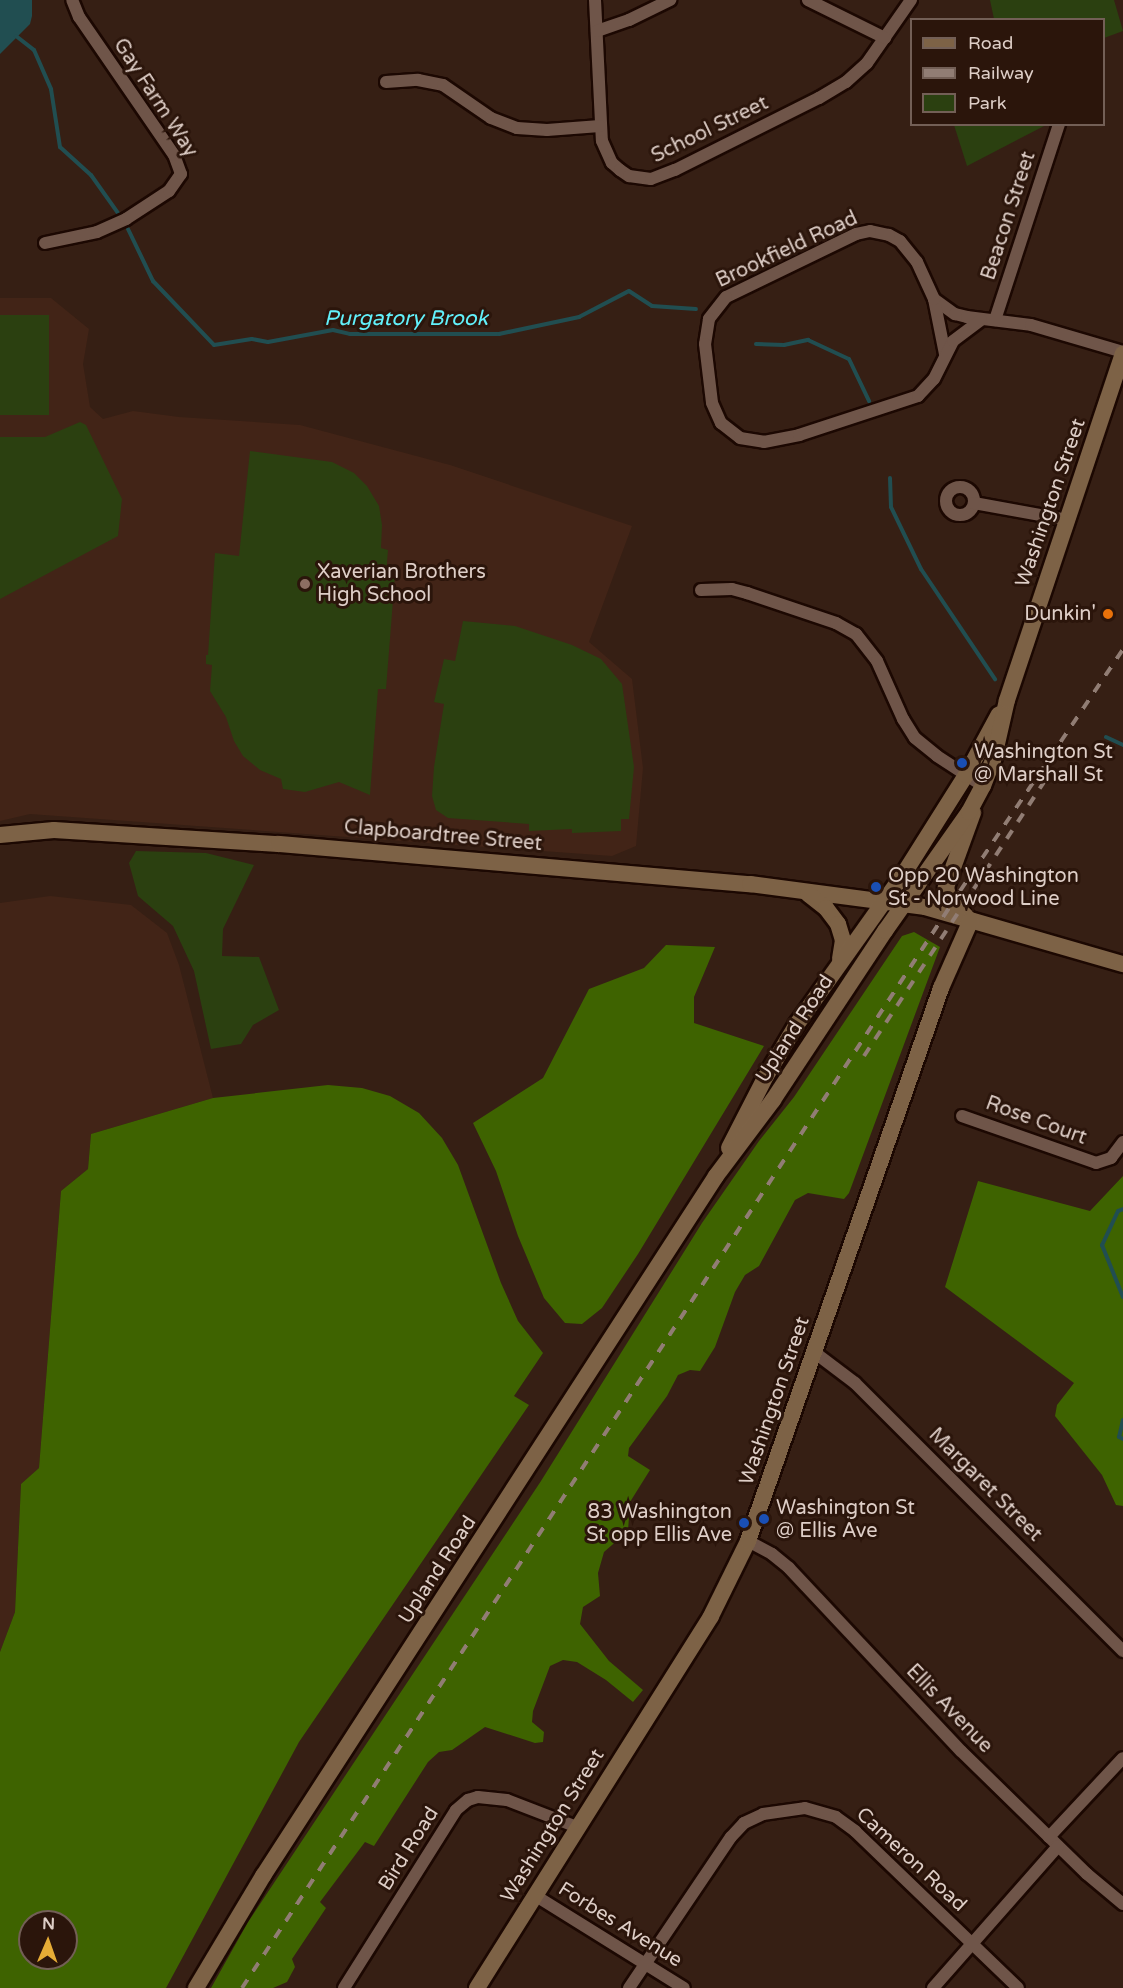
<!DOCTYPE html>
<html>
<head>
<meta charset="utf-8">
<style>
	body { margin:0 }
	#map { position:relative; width:1123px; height:1988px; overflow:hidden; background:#361f14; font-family:"Varela Round",sans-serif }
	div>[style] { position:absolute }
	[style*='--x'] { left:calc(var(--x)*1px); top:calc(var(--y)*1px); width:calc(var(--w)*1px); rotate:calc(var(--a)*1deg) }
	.built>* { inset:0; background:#422417 }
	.green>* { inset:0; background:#2b4010; transform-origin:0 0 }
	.forest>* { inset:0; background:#3e6300 }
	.water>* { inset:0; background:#214e51 }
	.stream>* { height:4px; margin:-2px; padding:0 2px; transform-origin:2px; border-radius:2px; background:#214e51 }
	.roads { filter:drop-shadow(2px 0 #1c0802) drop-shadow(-2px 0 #1c0802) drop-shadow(0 2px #1c0802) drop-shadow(0 -2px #1c0802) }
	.street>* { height:12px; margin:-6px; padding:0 6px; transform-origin:6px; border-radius:6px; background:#6f5549 }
	.street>.ring { margin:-6px; padding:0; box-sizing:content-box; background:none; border:12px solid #6f5549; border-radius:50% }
	.secondary>* { height:16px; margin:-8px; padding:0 8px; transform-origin:8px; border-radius:8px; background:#7d6246 }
	.rail>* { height:4px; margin-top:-2px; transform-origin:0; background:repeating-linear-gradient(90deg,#917d74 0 10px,transparent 0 20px) }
	.dots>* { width:16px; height:16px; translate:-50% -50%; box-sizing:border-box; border:3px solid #2b150b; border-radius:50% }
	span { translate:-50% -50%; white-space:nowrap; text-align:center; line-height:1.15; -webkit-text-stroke:6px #2b150b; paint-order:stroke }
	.street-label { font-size:20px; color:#decec7 }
	.poi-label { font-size:20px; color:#decec7 }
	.left { translate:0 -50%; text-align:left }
	.right { translate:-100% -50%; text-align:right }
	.water-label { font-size:21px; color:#62f1fb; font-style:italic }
	.legend { position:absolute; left:910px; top:18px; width:195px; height:108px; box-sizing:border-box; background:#2b150b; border:2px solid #735f56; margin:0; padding:8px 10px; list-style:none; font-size:18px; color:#decec7 }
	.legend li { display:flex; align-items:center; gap:12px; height:30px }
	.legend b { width:30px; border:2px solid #735f56 }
	.north { position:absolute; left:18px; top:1910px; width:60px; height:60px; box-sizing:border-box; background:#2b150b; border:2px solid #735f56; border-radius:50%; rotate:2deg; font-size:16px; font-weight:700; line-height:24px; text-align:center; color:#decec7 }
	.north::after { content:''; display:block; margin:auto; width:21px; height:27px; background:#e6ac36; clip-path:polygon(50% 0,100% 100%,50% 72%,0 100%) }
</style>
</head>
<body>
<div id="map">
	<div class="built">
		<i style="clip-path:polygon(0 298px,51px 298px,89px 329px,83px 364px,90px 407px,103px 419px,133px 411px,179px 417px,300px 425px,450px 465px,632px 526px,589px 642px,632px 679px,643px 768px,636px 846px,612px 856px,30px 814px,0 821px)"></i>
		<i style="clip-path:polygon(50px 896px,131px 905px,167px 933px,179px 965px,213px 1098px,91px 1134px,88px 1169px,61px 1191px,39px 1468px,21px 1484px,15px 1612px,0 1652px,0 903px)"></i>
	</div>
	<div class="green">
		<i style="clip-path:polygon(990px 0,1114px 0,1123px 31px,1104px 38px,1104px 20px,994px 19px)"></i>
		<i style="clip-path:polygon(954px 125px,954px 124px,1046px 125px,967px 166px)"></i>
		<i style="left:0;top:315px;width:49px;height:100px"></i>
		<i style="clip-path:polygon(80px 422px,86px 425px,122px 499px,118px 536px,0 599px,0 437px,45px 437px)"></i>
		<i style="clip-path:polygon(250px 451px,332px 462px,354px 473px,367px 486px,379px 506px,382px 525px,381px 548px,388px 550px,386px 574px,395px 575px,386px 689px,378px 689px,370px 795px,339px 782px,305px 792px,283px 789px,281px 779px,260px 770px,243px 756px,234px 741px,226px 717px,210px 691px,212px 665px,206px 664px,206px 655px,208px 655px,215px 553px,239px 556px)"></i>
		<i style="clip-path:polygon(463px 621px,515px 626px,572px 645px,601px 659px,622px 684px,634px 767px,629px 819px,621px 819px,621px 831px,572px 833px,572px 829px,529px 831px,529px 824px,448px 818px,436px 810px,432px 796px,434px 767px,444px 704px,434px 702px,444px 659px,455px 661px)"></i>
		<i style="clip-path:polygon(136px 851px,206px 853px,254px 865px,223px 929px,222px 956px,259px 957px,279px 1010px,253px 1025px,241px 1044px,211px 1049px,194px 971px,173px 926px,138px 896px,129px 863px)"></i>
	</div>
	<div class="forest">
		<i style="clip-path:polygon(914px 932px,940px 947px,849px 1193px,844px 1199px,808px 1193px,795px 1200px,759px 1266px,745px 1275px,735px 1292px,715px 1347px,700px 1371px,690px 1370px,678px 1375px,667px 1396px,629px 1448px,628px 1456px,650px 1470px,630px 1502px,628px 1531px,604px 1552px,598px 1573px,600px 1596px,583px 1607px,580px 1624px,609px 1661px,643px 1690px,633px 1702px,606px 1680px,577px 1662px,563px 1660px,550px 1666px,533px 1711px,532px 1722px,544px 1732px,543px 1742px,535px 1743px,485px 1727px,452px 1750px,439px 1752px,428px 1762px,374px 1846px,365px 1842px,320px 1902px,326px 1908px,292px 1959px,295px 1967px,287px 1982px,273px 1988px,211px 1988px,248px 1922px,541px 1481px,702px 1223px,759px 1141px,794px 1097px,902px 936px)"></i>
		<i style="clip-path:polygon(666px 945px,715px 947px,694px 997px,694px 1023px,764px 1046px,638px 1254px,602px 1308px,582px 1324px,565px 1323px,544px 1298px,518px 1236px,496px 1171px,473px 1123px,543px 1078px,589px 989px,644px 968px)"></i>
		<i style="clip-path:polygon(evenodd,328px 1085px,362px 1088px,390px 1096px,419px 1113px,442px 1138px,458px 1165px,501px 1283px,518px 1321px,543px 1353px,514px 1396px,529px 1405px,299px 1742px,166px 1988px,0 1988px,0 1652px,15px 1612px,21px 1484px,39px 1468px,61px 1191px,88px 1169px,91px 1134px,213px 1098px,328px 1085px,30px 1922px,66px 1922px,66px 1958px,30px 1958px,30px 1922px)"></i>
		<i style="clip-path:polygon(1123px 1176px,1123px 1506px,1116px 1505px,1102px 1475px,1055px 1416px,1057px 1405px,1074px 1383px,945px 1287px,978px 1181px,1090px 1211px)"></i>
	</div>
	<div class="water">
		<i style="clip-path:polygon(0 0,32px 0,32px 16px,30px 24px,0 54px)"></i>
	</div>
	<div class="stream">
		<i style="--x:16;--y:36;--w:23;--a:38"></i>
		<i style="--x:34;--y:50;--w:43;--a:66.4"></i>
		<i style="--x:51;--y:89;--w:59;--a:81.2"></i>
		<i style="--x:60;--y:147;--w:42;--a:42.1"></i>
		<i style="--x:91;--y:175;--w:47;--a:54.6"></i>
		<i style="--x:128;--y:229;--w:58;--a:64.3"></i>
		<i style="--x:153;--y:281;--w:88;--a:46.4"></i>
		<i style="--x:214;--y:345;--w:38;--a:-9"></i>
		<i style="--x:252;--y:339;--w:16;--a:11"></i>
		<i style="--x:268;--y:342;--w:66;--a:-10.5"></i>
		<i style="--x:333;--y:330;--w:17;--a:13"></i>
		<i style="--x:350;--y:334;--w:149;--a:0"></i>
		<i style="--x:499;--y:334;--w:82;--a:-12"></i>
		<i style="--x:579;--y:317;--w:56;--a:-27.5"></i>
		<i style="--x:629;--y:291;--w:27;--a:33"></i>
		<i style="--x:652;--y:306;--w:44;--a:3.9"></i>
		<i style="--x:756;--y:344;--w:28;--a:2"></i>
		<i style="--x:784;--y:345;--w:25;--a:-12"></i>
		<i style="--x:808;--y:340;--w:45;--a:24.9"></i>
		<i style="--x:849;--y:359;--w:47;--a:64.5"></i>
		<i style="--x:890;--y:478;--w:29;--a:88"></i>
		<i style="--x:891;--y:507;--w:69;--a:64.2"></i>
		<i style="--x:921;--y:569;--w:133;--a:56.1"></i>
		<i style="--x:1106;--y:737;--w:19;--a:25"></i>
		<i style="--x:1123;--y:1209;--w:5;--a:158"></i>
		<i style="--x:1118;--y:1211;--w:38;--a:115"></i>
		<i style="--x:1102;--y:1245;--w:56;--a:68"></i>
		<i style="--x:1123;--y:1420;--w:17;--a:103"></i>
		<i style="--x:1119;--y:1437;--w:4;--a:27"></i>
	</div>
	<div class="roads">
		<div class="street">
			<i style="--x:595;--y:0;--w:141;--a:87.2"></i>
			<i style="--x:602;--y:141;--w:24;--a:66"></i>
			<i style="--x:612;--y:163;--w:11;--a:41"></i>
			<i style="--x:620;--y:170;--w:11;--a:34"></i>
			<i style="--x:629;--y:176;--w:22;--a:8"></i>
			<i style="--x:651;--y:179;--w:26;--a:-21"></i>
			<i style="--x:675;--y:170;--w:161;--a:-26.6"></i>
			<i style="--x:819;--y:98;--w:31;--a:-31"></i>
			<i style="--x:846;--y:82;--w:28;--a:-42"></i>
			<i style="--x:867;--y:63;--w:77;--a:-55.1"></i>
			<i style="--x:808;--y:0;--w:86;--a:26.3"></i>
			<i style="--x:597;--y:31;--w:34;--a:-19"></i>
			<i style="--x:629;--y:20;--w:46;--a:-26"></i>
			<i style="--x:386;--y:82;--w:32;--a:-4"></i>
			<i style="--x:418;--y:80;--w:25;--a:11"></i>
			<i style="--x:443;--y:85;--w:58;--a:34.5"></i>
			<i style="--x:491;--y:118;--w:28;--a:21"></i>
			<i style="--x:517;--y:128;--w:30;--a:4"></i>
			<i style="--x:547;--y:130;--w:53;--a:-4.3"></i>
			<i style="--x:45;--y:243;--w:53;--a:-11.9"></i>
			<i style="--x:97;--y:232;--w:32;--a:-24"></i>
			<i style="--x:126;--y:219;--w:51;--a:-33.1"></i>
			<i style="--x:169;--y:191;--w:21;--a:-55"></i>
			<i style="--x:181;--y:174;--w:20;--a:-110"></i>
			<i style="--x:174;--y:155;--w:168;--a:-124.5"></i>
			<i style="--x:79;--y:17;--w:18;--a:-112"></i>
			<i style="--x:934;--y:299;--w:26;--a:36"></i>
			<i style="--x:955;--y:314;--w:12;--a:14"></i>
			<i style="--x:967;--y:317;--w:64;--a:7.1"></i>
			<i style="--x:1031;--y:325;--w:96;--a:16.4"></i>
			<i style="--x:995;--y:320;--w:206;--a:-71.9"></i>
			<i style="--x:945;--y:354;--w:56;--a:-101.3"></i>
			<i style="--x:934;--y:299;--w:41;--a:-114.7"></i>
			<i style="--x:917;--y:262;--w:27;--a:-129"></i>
			<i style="--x:900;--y:241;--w:13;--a:-151"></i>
			<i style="--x:889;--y:235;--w:19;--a:-168"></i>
			<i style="--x:870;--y:231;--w:14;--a:168"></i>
			<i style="--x:856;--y:234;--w:144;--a:154.1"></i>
			<i style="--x:726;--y:297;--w:28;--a:128"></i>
			<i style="--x:709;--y:319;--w:25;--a:99"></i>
			<i style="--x:705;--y:344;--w:59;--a:83.2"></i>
			<i style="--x:712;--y:403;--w:22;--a:66"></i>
			<i style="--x:721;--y:423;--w:24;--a:38"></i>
			<i style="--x:740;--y:438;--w:24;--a:9"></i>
			<i style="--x:764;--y:442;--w:36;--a:-11"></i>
			<i style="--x:799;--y:435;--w:125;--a:-18.1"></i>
			<i style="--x:918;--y:396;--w:23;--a:-47"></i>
			<i style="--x:934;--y:379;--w:42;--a:-63.4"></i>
			<i style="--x:953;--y:341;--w:35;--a:-37"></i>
			<i class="ring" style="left:946px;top:487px;width:16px;height:16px"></i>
			<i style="--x:974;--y:503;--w:96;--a:10.3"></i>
			<i style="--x:701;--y:590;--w:31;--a:-2"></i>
			<i style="--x:732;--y:589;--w:16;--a:15"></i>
			<i style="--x:747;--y:593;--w:94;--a:18.6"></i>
			<i style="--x:836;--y:623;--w:23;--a:29"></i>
			<i style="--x:856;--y:634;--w:34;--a:52"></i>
			<i style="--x:877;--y:661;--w:64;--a:65.9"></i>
			<i style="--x:903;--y:719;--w:22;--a:58"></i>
			<i style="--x:915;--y:738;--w:28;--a:39"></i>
			<i style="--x:937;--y:756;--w:55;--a:33.1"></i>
			<i style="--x:962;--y:1116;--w:142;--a:19.3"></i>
			<i style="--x:1096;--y:1163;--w:16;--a:-18"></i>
			<i style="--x:1111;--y:1158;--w:20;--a:-53"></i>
			<i style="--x:814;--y:1352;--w:51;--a:37.1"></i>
			<i style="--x:855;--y:1383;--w:379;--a:45"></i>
			<i style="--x:748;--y:1541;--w:27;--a:28"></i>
			<i style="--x:772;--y:1554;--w:22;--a:39"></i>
			<i style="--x:789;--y:1568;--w:251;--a:46.8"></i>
			<i style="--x:961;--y:1751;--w:176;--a:44.3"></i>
			<i style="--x:1087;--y:1874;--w:47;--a:39.8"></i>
			<i style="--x:1049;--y:1837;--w:108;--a:-46.9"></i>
			<i style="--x:536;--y:1896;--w:174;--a:31.9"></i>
			<i style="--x:344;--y:1988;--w:210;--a:-57.8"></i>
			<i style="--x:456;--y:1810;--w:16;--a:-40"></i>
			<i style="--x:468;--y:1800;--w:10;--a:-17"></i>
			<i style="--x:478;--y:1797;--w:29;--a:6"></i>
			<i style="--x:507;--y:1800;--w:75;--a:21.1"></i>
			<i style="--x:629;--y:1988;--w:182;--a:-56"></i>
			<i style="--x:731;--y:1837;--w:19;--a:-47"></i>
			<i style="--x:744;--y:1823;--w:21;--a:-25"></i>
			<i style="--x:763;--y:1814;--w:42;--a:-8.1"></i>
			<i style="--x:805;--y:1808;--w:32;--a:16"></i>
			<i style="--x:836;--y:1817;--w:24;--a:36"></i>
			<i style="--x:855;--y:1831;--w:226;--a:43.9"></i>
			<i style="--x:933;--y:1988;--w:189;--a:-48.6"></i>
		</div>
		<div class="secondary">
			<i style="--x:0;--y:835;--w:54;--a:-5.3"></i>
			<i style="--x:54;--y:830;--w:225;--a:3.6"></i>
			<i style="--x:279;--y:844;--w:473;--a:4.9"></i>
			<i style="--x:750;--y:884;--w:177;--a:7.5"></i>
			<i style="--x:925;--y:907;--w:206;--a:16.1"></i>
			<i style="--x:808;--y:894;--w:23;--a:38"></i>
			<i style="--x:826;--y:908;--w:20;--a:53"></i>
			<i style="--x:838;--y:924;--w:17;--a:73"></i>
			<i style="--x:843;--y:940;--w:19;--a:99"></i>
			<i style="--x:966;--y:916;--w:23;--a:-137"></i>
			<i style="--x:949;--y:900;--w:13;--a:-103"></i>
			<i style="--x:946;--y:887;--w:79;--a:-70"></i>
			<i style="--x:729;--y:1148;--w:81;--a:-62.8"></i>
			<i style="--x:766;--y:1076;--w:61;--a:-59.2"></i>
			<i style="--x:797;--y:1024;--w:183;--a:-54.6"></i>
			<i style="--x:903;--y:875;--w:118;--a:-57.8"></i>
			<i style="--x:966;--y:775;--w:69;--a:-61.6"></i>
			<i style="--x:196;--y:1988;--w:131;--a:-59.1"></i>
			<i style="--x:263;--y:1876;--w:834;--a:-57.09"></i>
			<i style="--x:716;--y:1176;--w:95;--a:-53.1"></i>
			<i style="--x:773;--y:1100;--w:203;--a:-56.5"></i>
			<i style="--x:885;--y:931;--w:146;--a:-54.8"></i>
			<i style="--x:969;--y:812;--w:30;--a:-62"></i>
			<i style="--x:983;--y:786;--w:31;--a:-69"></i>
			<i style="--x:994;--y:757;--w:58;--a:-77.2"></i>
			<i style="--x:1007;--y:700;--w:365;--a:-71.5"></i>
			<i style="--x:477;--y:1988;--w:439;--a:-57.8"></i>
			<i style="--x:711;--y:1616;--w:84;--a:-63.7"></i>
			<i style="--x:748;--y:1541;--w:586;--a:-70.76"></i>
			<i style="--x:941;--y:988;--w:74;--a:-66.2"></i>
		</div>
	</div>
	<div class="rail">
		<i style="--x:864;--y:1056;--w:328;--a:-56.7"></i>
		<i style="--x:242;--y:1988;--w:1311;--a:-56.79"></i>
		<i style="--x:960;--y:891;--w:292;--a:-56"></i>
	</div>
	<div class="dots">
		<i style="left:305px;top:584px;background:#8d6e63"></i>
		<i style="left:1108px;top:614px;background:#e8710a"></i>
		<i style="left:962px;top:763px;background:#1a4fb4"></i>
		<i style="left:876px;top:887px;background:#1a4fb4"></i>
		<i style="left:764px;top:1519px;background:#1a4fb4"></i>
		<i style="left:744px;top:1523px;background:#1a4fb4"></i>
	</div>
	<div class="street-label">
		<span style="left:155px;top:98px;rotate:57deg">Gay Farm Way</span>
		<span style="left:710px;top:130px;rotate:-26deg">School Street</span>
		<span style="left:1009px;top:216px;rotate:-72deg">Beacon Street</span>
		<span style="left:787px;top:250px;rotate:-25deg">Brookfield Road</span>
		<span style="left:1051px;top:503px;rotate:-71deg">Washington Street</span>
		<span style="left:443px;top:836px;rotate:5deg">Clapboardtree Street</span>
		<span style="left:795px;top:1029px;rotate:-57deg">Upland Road</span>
		<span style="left:1036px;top:1121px;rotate:20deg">Rose Court</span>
		<span style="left:775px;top:1401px;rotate:-71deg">Washington Street</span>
		<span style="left:985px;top:1485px;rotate:45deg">Margaret Street</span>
		<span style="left:438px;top:1570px;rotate:-57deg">Upland Road</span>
		<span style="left:949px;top:1709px;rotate:46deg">Ellis Avenue</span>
		<span style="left:553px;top:1826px;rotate:-58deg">Washington Street</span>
		<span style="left:409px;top:1849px;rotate:-58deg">Bird Road</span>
		<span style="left:911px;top:1860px;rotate:43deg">Cameron Road</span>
		<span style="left:620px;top:1925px;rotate:32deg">Forbes Avenue</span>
	</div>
	<div class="poi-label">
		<span class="left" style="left:317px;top:584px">Xaverian Brothers<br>High School</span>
		<span class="right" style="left:1096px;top:614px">Dunkin'</span>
		<span class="left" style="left:974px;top:764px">Washington St<br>@ Marshall St</span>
		<span class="left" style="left:888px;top:888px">Opp 20 Washington<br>St - Norwood Line</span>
		<span class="left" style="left:776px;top:1520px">Washington St<br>@ Ellis Ave</span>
		<span class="right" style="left:732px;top:1524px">83 Washington<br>St opp Ellis Ave</span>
	</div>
	<div class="water-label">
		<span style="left:406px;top:319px">Purgatory Brook</span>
	</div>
	<ul class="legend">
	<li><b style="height:8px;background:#7d6246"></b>Road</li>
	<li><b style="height:8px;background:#917d74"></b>Railway</li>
	<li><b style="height:16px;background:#2b4010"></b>Park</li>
	</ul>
	<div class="north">N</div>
</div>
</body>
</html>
